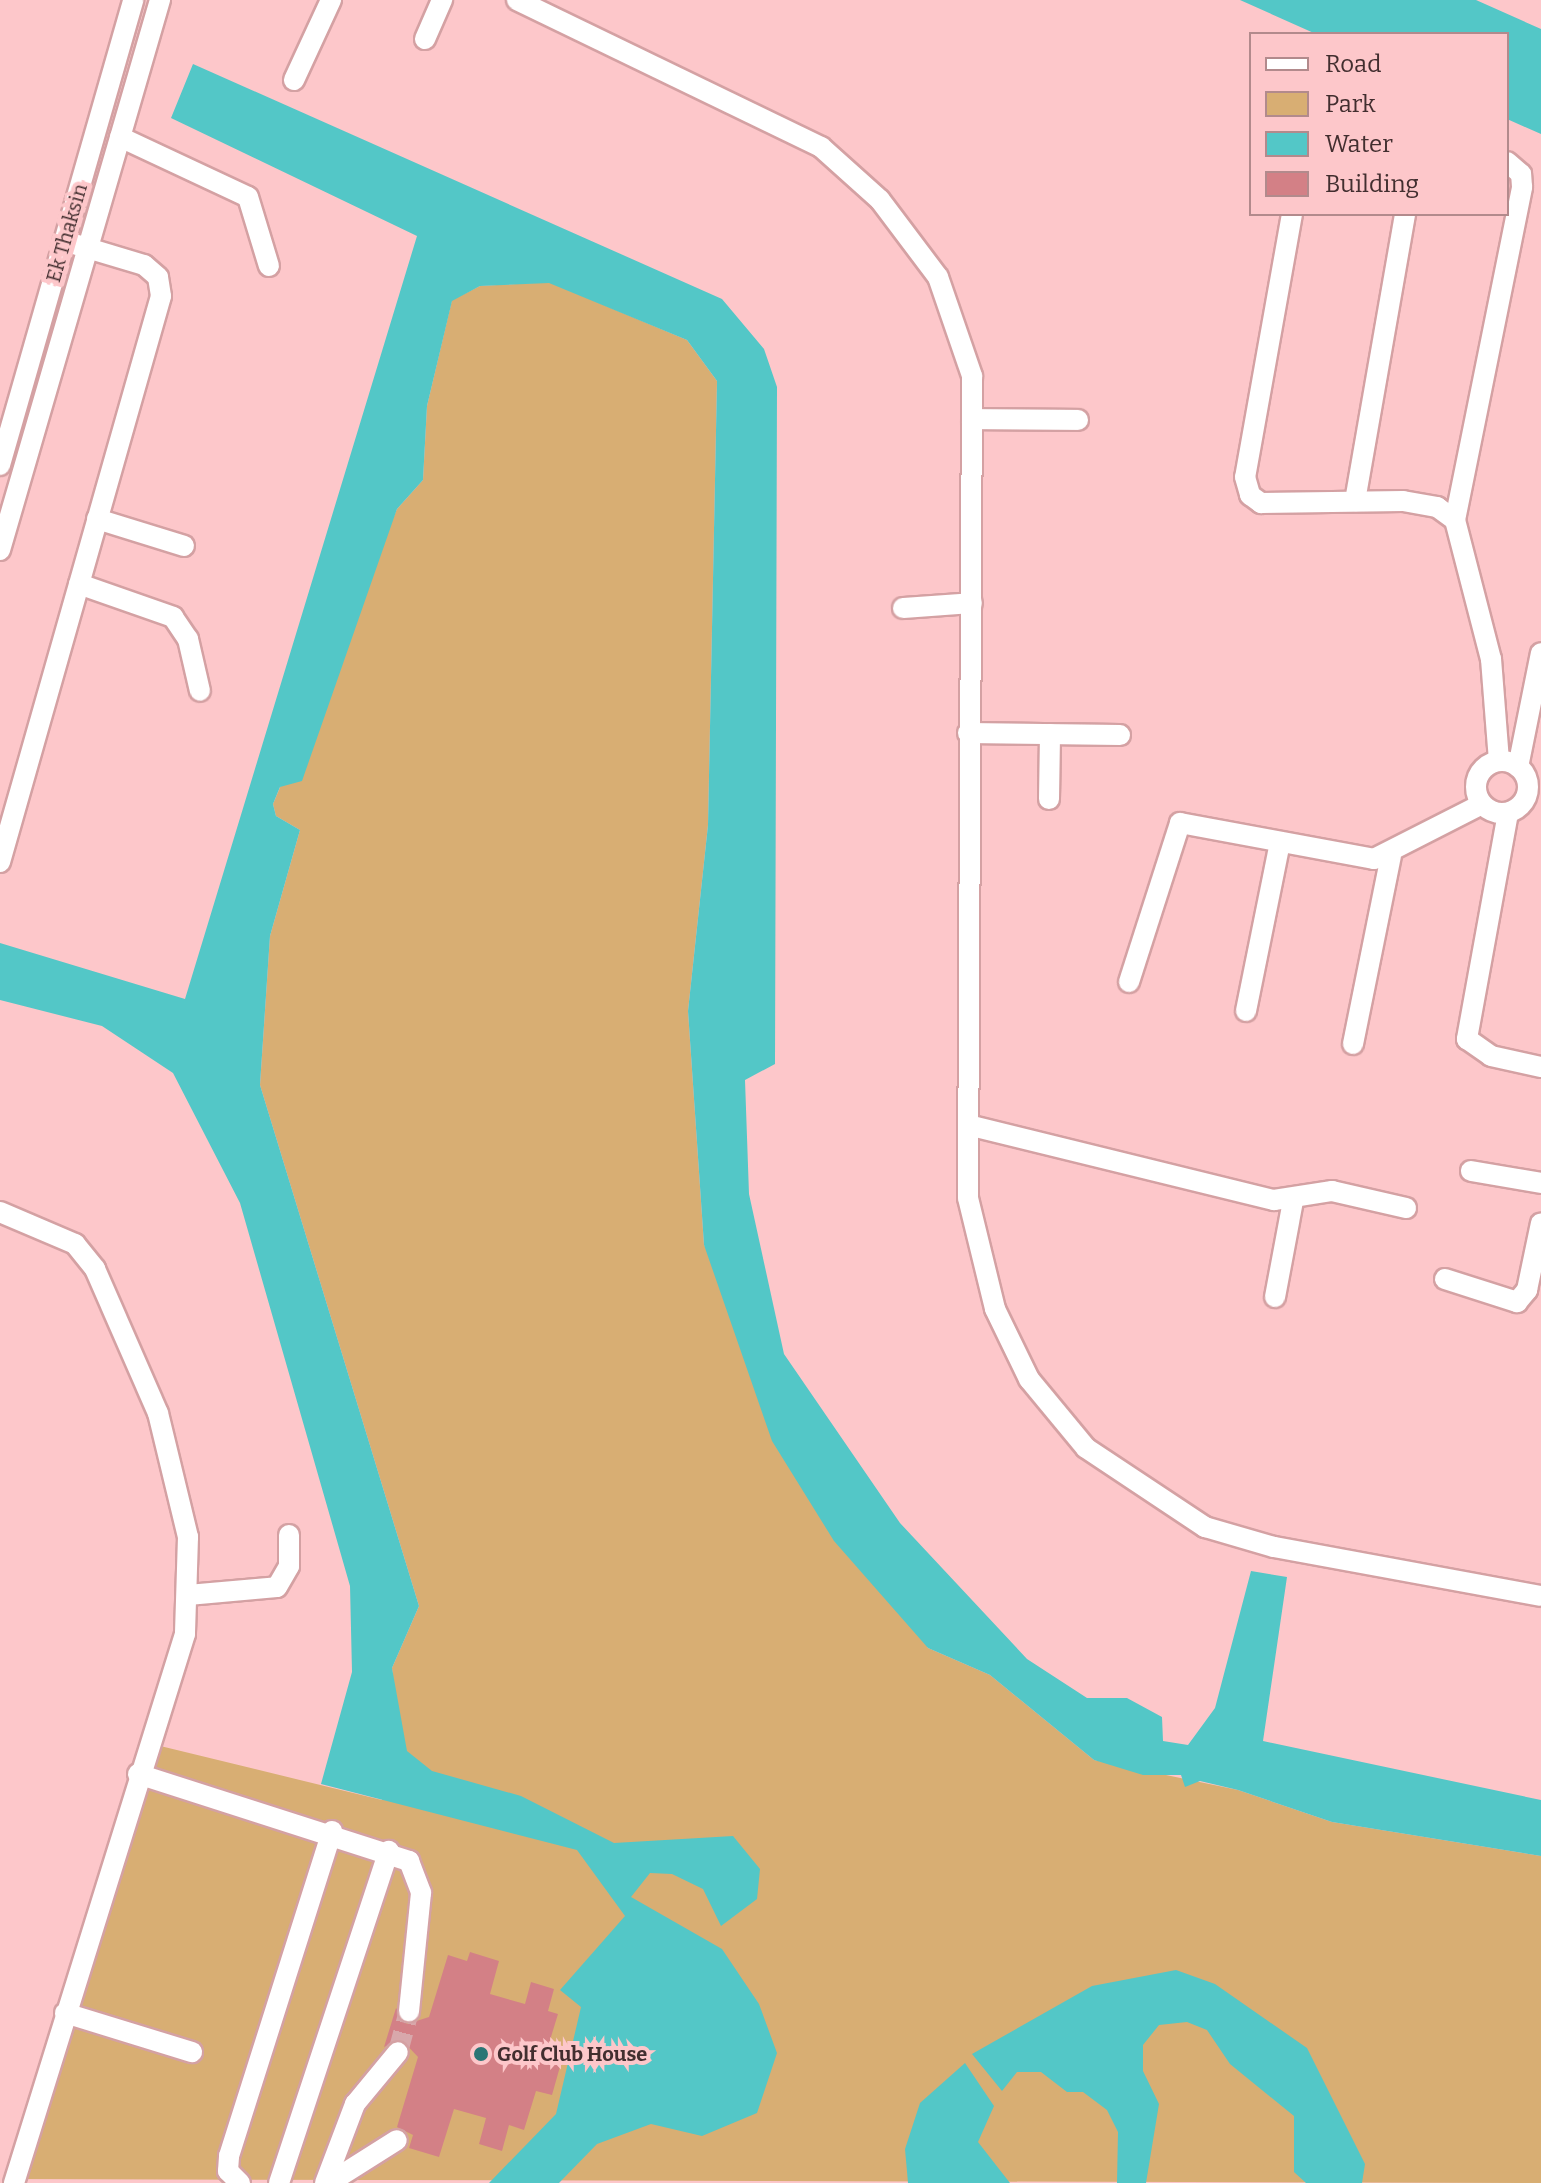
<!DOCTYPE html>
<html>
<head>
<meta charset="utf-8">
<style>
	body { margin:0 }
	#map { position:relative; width:1541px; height:2183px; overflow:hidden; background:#fdc7ca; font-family:Bitter,serif }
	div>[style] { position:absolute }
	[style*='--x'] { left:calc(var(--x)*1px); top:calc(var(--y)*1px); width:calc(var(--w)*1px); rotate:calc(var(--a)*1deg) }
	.green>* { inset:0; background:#d8ae73 }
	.water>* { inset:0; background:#53c7c7 }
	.building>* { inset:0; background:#d38086 }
	.minor-tunnel>* { height:20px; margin-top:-10px; transform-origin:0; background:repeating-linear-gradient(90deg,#d8a8ab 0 20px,transparent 0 30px) }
	.roads { filter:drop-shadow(2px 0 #d4a1a3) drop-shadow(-2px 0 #d4a1a3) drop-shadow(0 2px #d4a1a3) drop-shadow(0 -2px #d4a1a3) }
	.minor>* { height:20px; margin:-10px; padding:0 10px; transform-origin:10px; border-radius:10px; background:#fff }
	.minor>.ring { margin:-10px; padding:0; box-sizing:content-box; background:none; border:20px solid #fff; border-radius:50% }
	.dots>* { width:22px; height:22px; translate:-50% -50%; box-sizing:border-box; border:4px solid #fdc7ca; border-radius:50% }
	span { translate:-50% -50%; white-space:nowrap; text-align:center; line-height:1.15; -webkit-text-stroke:8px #fdc7ca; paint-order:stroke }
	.street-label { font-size:20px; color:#422e2f }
	.poi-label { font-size:20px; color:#422e2f; font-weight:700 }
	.left { translate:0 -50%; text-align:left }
	.legend { position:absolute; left:1249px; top:32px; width:260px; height:184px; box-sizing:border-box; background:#fdc7ca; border:2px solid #b28a8c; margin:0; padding:10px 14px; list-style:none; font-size:24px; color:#422e2f }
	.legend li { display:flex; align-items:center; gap:16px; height:40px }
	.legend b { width:40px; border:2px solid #b28a8c }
</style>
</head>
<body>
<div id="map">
	<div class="green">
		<i style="clip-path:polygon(549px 282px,687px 340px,717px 381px,708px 825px,688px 1011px,704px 1245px,928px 1648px,990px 1675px,1094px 1760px,1238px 1790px,1332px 1822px,1541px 1856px,1541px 2183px,14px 2179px,148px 1743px,382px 1800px,398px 1726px,392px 1668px,419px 1606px,260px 1085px,270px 936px,300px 830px,276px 816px,273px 804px,397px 509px,423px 480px,427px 406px,452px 300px,480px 286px)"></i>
	</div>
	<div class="water">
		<i style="clip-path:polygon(1240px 0,1476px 0,1541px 29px,1541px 134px,1507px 119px,1507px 34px,1316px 34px)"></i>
		<i style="clip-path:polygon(193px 64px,722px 299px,764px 349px,777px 387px,775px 1064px,745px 1080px,749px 1194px,784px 1354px,900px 1523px,1027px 1659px,1087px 1698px,1127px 1698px,1162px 1717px,1163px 1741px,1188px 1745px,1215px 1708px,1251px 1571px,1287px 1577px,1263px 1741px,1541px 1800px,1541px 1856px,1332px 1822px,1238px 1790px,1200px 1781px,1185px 1787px,1181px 1775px,1143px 1775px,1094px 1760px,990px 1675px,928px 1648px,834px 1541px,772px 1441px,704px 1245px,688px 1011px,708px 825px,717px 381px,687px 340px,549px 283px,480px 286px,452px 301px,427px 406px,423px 480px,397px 509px,302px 781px,280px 787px,273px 804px,276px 816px,300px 830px,270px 936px,260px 1085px,419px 1606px,392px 1668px,407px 1751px,432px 1771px,521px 1796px,614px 1843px,733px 1836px,760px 1869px,757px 1899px,721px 1926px,703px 1889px,672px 1874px,650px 1873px,631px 1897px,722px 1949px,759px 2004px,777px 2053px,757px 2113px,702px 2136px,651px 2124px,597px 2144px,559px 2183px,489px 2183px,556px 2114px,581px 2007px,560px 1990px,625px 1916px,577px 1850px,321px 1784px,352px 1672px,350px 1586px,240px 1203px,173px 1073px,102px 1026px,0 1000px,0 943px,185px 999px,417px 236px,171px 118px)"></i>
		<i style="clip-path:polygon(1176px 1970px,1215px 1984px,1307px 2048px,1365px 2164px,1362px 2183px,1306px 2183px,1294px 2172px,1294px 2116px,1230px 2064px,1207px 2030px,1187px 2022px,1159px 2025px,1143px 2045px,1143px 2071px,1159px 2104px,1146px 2183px,1117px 2183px,1118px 2132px,1107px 2110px,1083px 2092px,1067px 2092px,1041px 2072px,1017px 2072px,1002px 2091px,972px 2054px,1092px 1986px)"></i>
		<i style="clip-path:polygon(965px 2063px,994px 2106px,978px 2142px,1010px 2183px,908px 2183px,905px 2149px,920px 2103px)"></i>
	</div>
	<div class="building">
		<i style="clip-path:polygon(470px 1952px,499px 1961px,490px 1994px,525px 2004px,531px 1982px,554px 1989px,548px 2011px,558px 2014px,547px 2050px,563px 2056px,552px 2095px,536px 2091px,524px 2130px,509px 2125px,502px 2151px,479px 2144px,486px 2118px,454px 2109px,439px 2157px,409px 2148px,413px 2135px,397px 2127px,418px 2057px,401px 2039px,384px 2047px,396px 2008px,407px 2024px,429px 2017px,448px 1955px,467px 1961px)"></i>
	</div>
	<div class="minor-tunnel">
		<i style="--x:398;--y:2052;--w:42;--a:-75"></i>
	</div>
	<div class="roads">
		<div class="minor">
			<i style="--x:517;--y:0;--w:338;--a:25.8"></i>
			<i style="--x:821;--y:147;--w:79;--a:41.9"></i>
			<i style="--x:880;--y:200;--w:96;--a:53"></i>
			<i style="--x:938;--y:277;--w:105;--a:71"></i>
			<i style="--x:972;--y:376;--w:822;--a:90.28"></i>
			<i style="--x:968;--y:1198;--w:114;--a:76.3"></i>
			<i style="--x:995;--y:1309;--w:78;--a:64.1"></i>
			<i style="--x:1029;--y:1379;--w:89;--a:50.4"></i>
			<i style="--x:1086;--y:1448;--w:143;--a:33.6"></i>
			<i style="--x:1205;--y:1527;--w:72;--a:16.2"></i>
			<i style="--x:1274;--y:1547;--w:271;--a:10.4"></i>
			<i style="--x:425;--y:39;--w:43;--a:-66.4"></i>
			<i style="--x:294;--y:80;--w:88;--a:-65.2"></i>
			<i style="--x:120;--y:137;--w:141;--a:25.1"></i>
			<i style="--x:248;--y:197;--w:72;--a:73.1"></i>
			<i style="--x:1292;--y:214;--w:267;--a:100.1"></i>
			<i style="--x:1245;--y:477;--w:19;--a:74"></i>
			<i style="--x:1250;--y:495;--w:14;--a:36"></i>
			<i style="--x:1261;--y:503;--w:142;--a:-0.8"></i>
			<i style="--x:1403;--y:501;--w:35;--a:10"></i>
			<i style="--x:1437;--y:507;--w:22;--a:36"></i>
			<i style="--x:1455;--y:520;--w:144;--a:75.5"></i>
			<i style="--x:1491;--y:659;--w:102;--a:85.5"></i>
			<i style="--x:972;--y:419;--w:106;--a:0.5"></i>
			<i style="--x:0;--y:465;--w:484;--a:-74"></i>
			<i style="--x:1355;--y:501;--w:291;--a:-80.1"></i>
			<i style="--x:97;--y:519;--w:91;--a:17.2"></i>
			<i style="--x:1455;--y:520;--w:340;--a:-78.6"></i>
			<i style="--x:1522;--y:187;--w:13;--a:-94"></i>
			<i style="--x:1521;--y:174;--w:18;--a:-139"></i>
			<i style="--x:0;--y:550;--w:573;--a:-73.78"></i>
			<i style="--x:79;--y:584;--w:100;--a:19.3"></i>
			<i style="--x:173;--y:617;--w:27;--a:56"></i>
			<i style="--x:188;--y:639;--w:53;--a:77"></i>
			<i style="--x:903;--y:608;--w:69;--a:-4.1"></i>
			<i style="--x:968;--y:733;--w:152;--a:0.8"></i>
			<i class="ring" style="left:1476px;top:761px;width:32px;height:32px"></i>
			<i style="--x:1518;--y:767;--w:116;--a:-78.6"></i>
			<i style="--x:1049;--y:799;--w:65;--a:-89.1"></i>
			<i style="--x:1508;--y:813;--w:230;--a:100.3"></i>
			<i style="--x:1467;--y:1039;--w:29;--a:35"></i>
			<i style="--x:1491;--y:1056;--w:51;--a:12.4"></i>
			<i style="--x:0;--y:862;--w:588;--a:-74.12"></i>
			<i style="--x:161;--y:296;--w:19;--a:-99"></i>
			<i style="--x:158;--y:277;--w:18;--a:-139"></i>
			<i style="--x:144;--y:265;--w:84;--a:-163.3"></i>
			<i style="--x:1129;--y:982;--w:167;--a:-72.2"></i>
			<i style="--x:1180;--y:823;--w:197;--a:10.5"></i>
			<i style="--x:1374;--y:859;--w:121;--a:-27"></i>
			<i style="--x:1246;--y:1011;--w:171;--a:-78.6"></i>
			<i style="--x:1353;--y:1044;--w:192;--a:-78.6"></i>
			<i style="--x:968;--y:1125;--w:315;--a:13.8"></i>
			<i style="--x:1274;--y:1200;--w:59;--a:-8.8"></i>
			<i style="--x:1332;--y:1191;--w:76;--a:12.9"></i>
			<i style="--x:1471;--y:1171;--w:71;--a:9.7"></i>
			<i style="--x:0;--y:1212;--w:82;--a:23.1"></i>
			<i style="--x:75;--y:1244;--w:32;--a:51"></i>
			<i style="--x:95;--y:1269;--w:157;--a:66.4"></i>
			<i style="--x:158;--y:1413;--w:128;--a:76.4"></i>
			<i style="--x:188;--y:1537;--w:97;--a:91.8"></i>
			<i style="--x:185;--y:1634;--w:575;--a:107.3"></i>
			<i style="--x:1445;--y:1279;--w:76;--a:17.7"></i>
			<i style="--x:1517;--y:1302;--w:16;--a:-50"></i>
			<i style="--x:1527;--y:1290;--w:68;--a:-78.2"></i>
			<i style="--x:1275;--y:1297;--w:98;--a:-79.4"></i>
			<i style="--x:188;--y:1595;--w:89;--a:-5.1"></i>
			<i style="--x:277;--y:1587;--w:24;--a:-60"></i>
			<i style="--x:289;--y:1566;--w:31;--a:-90"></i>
			<i style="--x:138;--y:1774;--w:285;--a:17.8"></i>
			<i style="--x:409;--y:1861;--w:34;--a:69"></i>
			<i style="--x:421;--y:1893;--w:119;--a:95.8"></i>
			<i style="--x:65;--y:2013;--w:133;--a:17.1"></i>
			<i style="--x:240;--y:2183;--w:17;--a:-135"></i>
			<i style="--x:228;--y:2171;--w:15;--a:-86"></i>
			<i style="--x:229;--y:2156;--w:341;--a:-72.4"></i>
			<i style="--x:279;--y:2183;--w:350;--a:-71.7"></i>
			<i style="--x:325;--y:2183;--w:85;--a:-69.2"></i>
			<i style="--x:355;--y:2104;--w:67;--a:-50.4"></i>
			<i style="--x:329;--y:2183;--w:80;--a:-32.3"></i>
		</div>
	</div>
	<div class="dots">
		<i style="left:481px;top:2054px;background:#2b7575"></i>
	</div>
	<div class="street-label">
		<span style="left:67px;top:233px;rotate:-74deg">Ek Thaksin</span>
	</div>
	<div class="poi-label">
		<span class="left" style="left:497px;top:2054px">Golf Club House</span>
	</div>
	<ul class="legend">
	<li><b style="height:10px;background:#fff"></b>Road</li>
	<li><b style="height:22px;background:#d8ae73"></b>Park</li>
	<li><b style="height:22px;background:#53c7c7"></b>Water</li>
	<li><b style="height:22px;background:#d38086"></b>Building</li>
	</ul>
</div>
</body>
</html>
